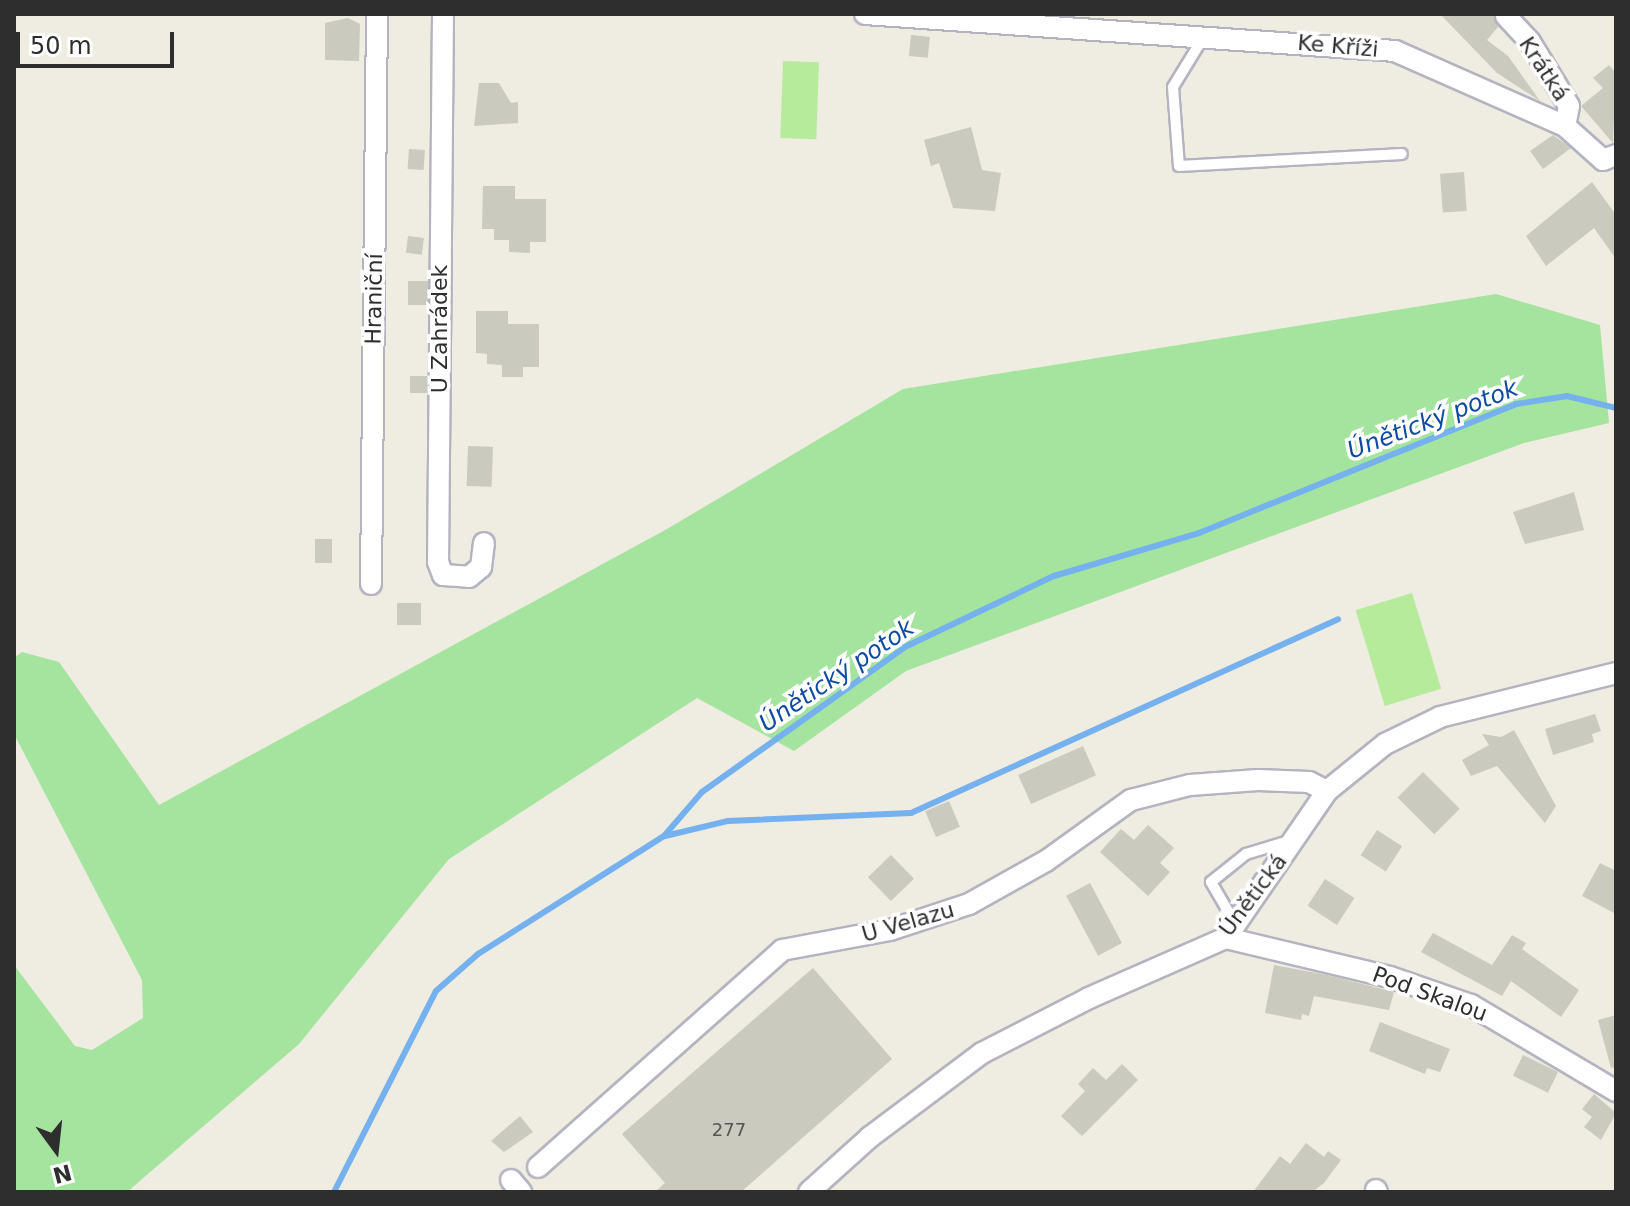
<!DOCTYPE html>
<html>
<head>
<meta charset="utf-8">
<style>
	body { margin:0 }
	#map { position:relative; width:1630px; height:1206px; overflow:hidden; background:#efece1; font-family:"DejaVu Sans",sans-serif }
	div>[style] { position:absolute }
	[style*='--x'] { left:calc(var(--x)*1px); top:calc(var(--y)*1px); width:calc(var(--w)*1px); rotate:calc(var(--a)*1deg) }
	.green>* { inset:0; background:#a5e49e }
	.pitch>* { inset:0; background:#b5eb9a; transform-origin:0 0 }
	.stream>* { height:6px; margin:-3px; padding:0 3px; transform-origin:3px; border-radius:3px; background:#75b1ef }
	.building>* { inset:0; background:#cbcabf; transform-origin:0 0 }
	.roads { filter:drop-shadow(2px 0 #b4b4c1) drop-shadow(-2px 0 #b4b4c1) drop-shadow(0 2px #b4b4c1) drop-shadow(0 -2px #b4b4c1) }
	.lane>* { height:10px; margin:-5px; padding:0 5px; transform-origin:5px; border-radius:5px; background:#fff }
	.street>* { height:20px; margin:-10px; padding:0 10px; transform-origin:10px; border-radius:10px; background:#fff }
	span { translate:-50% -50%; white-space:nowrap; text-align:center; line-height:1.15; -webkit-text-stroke:7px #fff; paint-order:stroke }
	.number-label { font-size:18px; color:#555552 }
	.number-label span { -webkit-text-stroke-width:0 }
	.street-label { font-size:22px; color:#2e2e2e }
	.water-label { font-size:24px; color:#0e4ba1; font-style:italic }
	.frame { position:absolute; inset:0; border:16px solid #2e2e2e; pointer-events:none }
	.north { position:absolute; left:16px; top:1110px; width:80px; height:80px; -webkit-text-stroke:6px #fff; paint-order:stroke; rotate:165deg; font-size:22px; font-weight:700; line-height:32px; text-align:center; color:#2e2e2e }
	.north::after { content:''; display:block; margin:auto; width:28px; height:36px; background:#2e2e2e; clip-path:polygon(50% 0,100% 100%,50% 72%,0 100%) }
	.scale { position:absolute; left:16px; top:32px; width:158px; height:36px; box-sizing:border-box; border:4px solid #2e2e2e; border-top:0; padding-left:10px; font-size:24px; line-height:28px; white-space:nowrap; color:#2e2e2e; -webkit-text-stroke:6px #fff; paint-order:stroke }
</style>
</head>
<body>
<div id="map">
	<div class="green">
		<i style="clip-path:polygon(1496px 294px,1600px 325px,1609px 423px,1524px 443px,906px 671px,794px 751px,697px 698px,449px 859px,299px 1044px,127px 1192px,14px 1192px,14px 965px,75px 1046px,92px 1050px,143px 1018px,142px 980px,14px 734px,14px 658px,22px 652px,59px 662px,159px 805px,667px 529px,903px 389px)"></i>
	</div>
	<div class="pitch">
		<i style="left:783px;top:61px;width:36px;height:77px;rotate:2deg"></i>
		<i style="left:1412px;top:593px;width:100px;height:59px;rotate:73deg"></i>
	</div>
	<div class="stream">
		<i style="--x:665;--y:836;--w:65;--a:-13.4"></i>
		<i style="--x:728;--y:821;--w:183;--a:-2.5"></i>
		<i style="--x:911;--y:813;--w:469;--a:-24.4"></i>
		<i style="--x:334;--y:1192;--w:225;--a:-63.1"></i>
		<i style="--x:436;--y:991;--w:56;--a:-41.4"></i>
		<i style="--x:478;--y:954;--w:220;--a:-32.4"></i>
		<i style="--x:664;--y:836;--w:58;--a:-49.2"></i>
		<i style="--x:702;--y:792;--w:252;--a:-35.5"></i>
		<i style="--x:907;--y:646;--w:163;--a:-25.5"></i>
		<i style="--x:1054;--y:576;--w:151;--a:-16.5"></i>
		<i style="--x:1199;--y:533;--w:342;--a:-22.1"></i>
		<i style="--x:1516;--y:404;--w:52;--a:-8.9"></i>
		<i style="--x:1567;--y:396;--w:50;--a:13.8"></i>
	</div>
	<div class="building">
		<i style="clip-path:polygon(1440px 14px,1493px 14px,1498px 27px,1487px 40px,1508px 56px,1540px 101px,1497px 73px)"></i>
		<i style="clip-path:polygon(348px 18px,360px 24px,359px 61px,325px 60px,325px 23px)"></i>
		<i style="left:911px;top:35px;width:19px;height:21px;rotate:6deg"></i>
		<i style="clip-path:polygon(1609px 65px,1616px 73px,1613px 143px,1581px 106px,1603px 88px,1593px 78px)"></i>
		<i style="clip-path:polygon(479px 83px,499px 83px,511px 103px,518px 102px,518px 123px,474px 126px)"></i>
		<i style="clip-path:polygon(971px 127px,982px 170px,1001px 173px,995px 211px,953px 208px,939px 163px,931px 166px,924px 140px)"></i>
		<i style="clip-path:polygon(1553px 135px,1571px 148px,1543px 169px,1530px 151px)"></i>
		<i style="left:409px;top:149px;width:16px;height:20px;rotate:4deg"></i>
		<i style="left:1464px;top:172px;width:39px;height:24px;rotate:86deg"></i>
		<i style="clip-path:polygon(1592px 182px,1616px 215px,1616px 259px,1594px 228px,1546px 266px,1526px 236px)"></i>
		<i style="clip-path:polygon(483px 186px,515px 186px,515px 199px,546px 199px,546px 242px,530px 242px,530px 253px,509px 252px,509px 240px,494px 240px,494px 229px,482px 229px)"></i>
		<i style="left:408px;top:236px;width:16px;height:17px;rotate:7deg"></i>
		<i style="left:408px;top:281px;width:20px;height:24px"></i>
		<i style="clip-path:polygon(476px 311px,508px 311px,508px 324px,539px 324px,539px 367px,523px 367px,523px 377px,502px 377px,502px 365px,487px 364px,487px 354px,476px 353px)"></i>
		<i style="left:410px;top:376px;width:17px;height:17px"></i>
		<i style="left:468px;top:446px;width:25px;height:40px;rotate:2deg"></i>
		<i style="clip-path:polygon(1574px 492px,1584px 530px,1525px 544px,1513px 512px)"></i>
		<i style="left:315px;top:539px;width:17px;height:24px"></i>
		<i style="left:397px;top:603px;width:24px;height:22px"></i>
		<i style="clip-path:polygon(1595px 714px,1601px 731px,1592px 734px,1594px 742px,1553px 755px,1545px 729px)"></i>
		<i style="clip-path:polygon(1514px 730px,1556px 806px,1545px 823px,1497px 766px,1471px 776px,1462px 760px,1489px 745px,1482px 734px,1501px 737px)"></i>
		<i style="left:1083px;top:746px;width:32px;height:71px;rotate:66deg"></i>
		<i style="left:1423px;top:772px;width:52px;height:36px;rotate:45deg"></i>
		<i style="left:949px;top:801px;width:28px;height:26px;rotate:67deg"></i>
		<i style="clip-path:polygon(1148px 825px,1174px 848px,1160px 863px,1170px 872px,1148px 896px,1100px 852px,1121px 829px,1134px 840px)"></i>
		<i style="left:1377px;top:830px;width:30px;height:30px;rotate:33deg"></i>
		<i style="left:891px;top:855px;width:33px;height:32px;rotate:46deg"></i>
		<i style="clip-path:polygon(1600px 863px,1616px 871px,1616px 914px,1582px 896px)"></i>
		<i style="left:1325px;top:879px;width:35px;height:32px;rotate:33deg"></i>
		<i style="left:1090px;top:883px;width:68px;height:27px;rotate:62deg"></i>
		<i style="clip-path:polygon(1433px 933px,1492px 965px,1512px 935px,1526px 943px,1522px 949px,1579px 990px,1561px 1017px,1511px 981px,1502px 996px,1421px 952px)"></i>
		<i style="clip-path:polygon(1274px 965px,1327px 975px,1394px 992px,1389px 1010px,1314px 996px,1309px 1016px,1302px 1014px,1301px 1020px,1265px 1013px)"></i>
		<i style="clip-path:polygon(813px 968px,892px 1059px,741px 1192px,655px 1192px,665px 1183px,622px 1134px)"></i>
		<i style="clip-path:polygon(1616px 1015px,1616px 1067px,1611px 1068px,1598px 1020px)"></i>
		<i style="clip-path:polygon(1380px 1022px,1450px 1049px,1440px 1072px,1427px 1068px,1425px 1074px,1369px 1051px)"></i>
		<i style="left:1523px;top:1055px;width:39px;height:23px;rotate:26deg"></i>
		<i style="clip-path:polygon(1122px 1064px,1138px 1080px,1082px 1136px,1061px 1116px,1085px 1091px,1078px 1084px,1093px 1068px,1106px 1080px)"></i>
		<i style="clip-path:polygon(1594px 1094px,1616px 1113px,1601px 1140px,1584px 1127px,1592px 1117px,1582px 1109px)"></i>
		<i style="clip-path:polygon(520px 1116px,533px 1132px,504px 1152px,491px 1141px)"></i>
		<i style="clip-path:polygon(1306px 1143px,1324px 1157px,1328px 1151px,1341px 1160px,1324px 1183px,1312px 1192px,1253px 1192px,1280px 1156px,1290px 1164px)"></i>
	</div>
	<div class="roads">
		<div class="lane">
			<i style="--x:1203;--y:38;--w:57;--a:121.5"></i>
			<i style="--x:1173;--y:87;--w:79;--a:85.7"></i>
			<i style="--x:1179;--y:166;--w:223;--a:-3.1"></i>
			<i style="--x:1236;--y:925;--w:50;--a:-120.2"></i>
			<i style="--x:1211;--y:882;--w:45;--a:-38.7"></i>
			<i style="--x:1246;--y:854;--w:48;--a:-16.9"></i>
		</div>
		<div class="street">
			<i style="--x:443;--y:14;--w:548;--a:90.52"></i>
			<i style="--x:438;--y:562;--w:14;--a:69"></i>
			<i style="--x:443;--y:575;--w:26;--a:4"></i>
			<i style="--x:469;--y:577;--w:16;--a:-40"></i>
			<i style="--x:481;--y:567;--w:24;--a:-83"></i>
			<i style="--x:865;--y:14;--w:531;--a:3.99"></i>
			<i style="--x:1395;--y:51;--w:186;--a:23.8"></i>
			<i style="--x:1565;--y:126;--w:51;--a:41.8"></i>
			<i style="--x:1603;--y:160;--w:14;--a:-21"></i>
			<i style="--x:1506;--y:16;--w:35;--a:47"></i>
			<i style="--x:1530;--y:42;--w:75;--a:58.6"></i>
			<i style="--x:1569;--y:106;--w:20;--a:101"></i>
			<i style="--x:371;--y:584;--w:570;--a:-89.4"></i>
			<i style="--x:1226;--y:938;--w:169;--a:13.4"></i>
			<i style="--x:1390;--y:977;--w:86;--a:19.1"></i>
			<i style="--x:1471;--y:1005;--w:169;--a:30.7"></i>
			<i style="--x:538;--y:1167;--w:327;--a:-41.6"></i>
			<i style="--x:782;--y:950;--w:110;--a:-10.5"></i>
			<i style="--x:890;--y:930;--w:83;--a:-18.2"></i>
			<i style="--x:969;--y:904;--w:88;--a:-29.2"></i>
			<i style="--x:1046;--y:861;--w:105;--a:-35.7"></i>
			<i style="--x:1131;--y:800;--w:61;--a:-14.3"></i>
			<i style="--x:1190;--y:785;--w:68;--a:-4.2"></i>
			<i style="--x:1258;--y:780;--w:51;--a:2.2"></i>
			<i style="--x:1309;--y:782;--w:20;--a:27"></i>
			<i style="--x:511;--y:1180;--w:16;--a:50"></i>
			<i style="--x:1376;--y:1190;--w:2;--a:63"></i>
			<i style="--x:809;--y:1192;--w:82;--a:-42"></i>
			<i style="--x:870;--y:1137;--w:140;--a:-36.9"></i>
			<i style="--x:982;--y:1053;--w:120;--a:-27.2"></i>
			<i style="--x:1089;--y:998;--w:150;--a:-23.7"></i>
			<i style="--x:1226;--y:938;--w:178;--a:-55.5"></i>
			<i style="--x:1327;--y:791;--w:75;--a:-39"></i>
			<i style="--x:1385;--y:744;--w:61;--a:-26.1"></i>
			<i style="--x:1440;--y:717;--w:181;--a:-14"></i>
		</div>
	</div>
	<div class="number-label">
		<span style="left:729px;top:1130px">277</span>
	</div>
	<div class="street-label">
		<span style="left:1338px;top:46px;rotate:5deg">Ke Kříži</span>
		<span style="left:1544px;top:69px;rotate:57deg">Krátká</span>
		<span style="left:374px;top:299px;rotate:-89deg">Hraniční</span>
		<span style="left:440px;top:329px;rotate:-90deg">U Zahrádek</span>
		<span style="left:1253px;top:895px;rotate:-53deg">Únětická</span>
		<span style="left:908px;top:922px;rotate:-16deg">U Velazu</span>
		<span style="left:1430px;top:994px;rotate:20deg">Pod Skalou</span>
	</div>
	<div class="water-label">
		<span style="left:1433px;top:420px;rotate:-21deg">Únětický potok</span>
		<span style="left:837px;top:676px;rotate:-34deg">Únětický potok</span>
	</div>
	<div class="frame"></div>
	<div class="north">N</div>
	<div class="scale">50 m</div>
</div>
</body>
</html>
